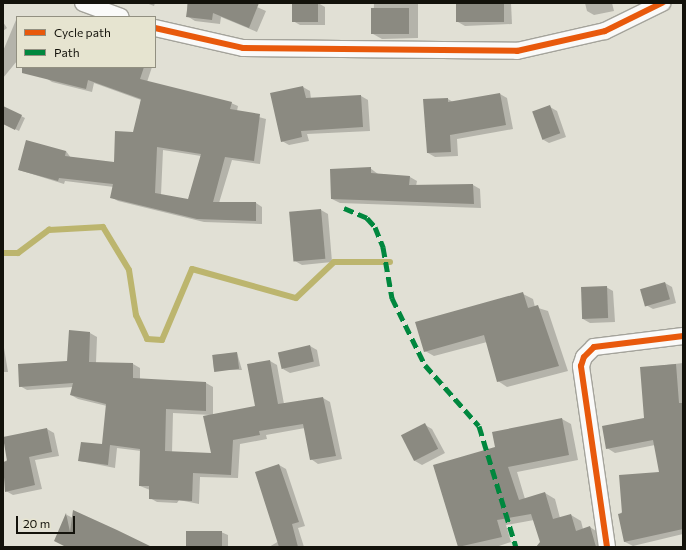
<!DOCTYPE html>
<html>
<head>
<meta charset="utf-8">
<style>
	body { margin:0 }
	#map { position:relative; width:686px; height:550px; overflow:hidden; background:#e1e0d5; font-family:Commissioner,sans-serif }
	div>[style] { position:absolute }
	[style*='--x'] { left:calc(var(--x)*1px); top:calc(var(--y)*1px); width:calc(var(--w)*1px); rotate:calc(var(--a)*1deg) }
	.shadow>* { inset:0; background:#0003 }
	.stream>* { height:6px; margin:-3px; padding:0 3px; transform-origin:3px; border-radius:3px; background:#bcb56e }
	.building>* { inset:0; background:#8b8a81; transform-origin:0 0 }
	.roads { filter:drop-shadow(1px 0 #a4a39b) drop-shadow(-1px 0 #a4a39b) drop-shadow(0 1px #a4a39b) drop-shadow(0 -1px #a4a39b) }
	.minor>* { height:16px; margin:-8px; padding:0 8px; transform-origin:8px; border-radius:8px; background:#fafaf9 }
	.quiet>* { height:5px; margin-top:-2.5px; transform-origin:0; background:repeating-linear-gradient(90deg,#00873e 0 10px,transparent 0 15px) }
	.cycleway>* { height:6px; margin:-3px; padding:0 3px; transform-origin:3px; border-radius:3px; background:#e8590c }
	span { translate:-50% -50%; white-space:nowrap; text-align:center; line-height:1.15; -webkit-text-stroke:4px #e6e4d0; paint-order:stroke }
	.frame { position:absolute; inset:0; border:4px solid #13120b; pointer-events:none }
	.legend { position:absolute; left:16px; top:16px; width:140px; height:52px; box-sizing:border-box; background:#e6e4d0; border:1px solid #929081; margin:0; padding:5px 7px; list-style:none; font-size:12px; color:#13120b }
	.legend li { display:flex; align-items:center; gap:8px; height:20px }
	.legend b { width:20px; border:1px solid #929081 }
	.scale { position:absolute; left:16px; top:516px; width:59px; height:18px; box-sizing:border-box; border:2px solid #13120b; border-top:0; padding-left:5px; font-size:12px; line-height:14px; white-space:nowrap; color:#13120b; -webkit-text-stroke:3px #e6e4d0; paint-order:stroke }
</style>
</head>
<body>
<div id="map">
	<div class="shadow">
		<i style="clip-path:polygon(146px 3px,155px 3px,154px 6px)"></i>
		<i style="clip-path:polygon(187px 3px,248px 3px,266px 11px,257px 32px,221px 17px,220px 24px,195px 21px,187px 16px)"></i>
		<i style="clip-path:polygon(293px 3px,318px 3px,325px 7px,325px 25px,300px 25px,293px 21px)"></i>
		<i style="clip-path:polygon(374px 3px,418px 3px,418px 38px,382px 39px,373px 34px)"></i>
		<i style="clip-path:polygon(457px 3px,511px 3px,512px 24px,465px 26px,458px 22px)"></i>
		<i style="clip-path:polygon(585px 3px,612px 3px,614px 11px,594px 15px,587px 11px)"></i>
		<i style="clip-path:polygon(16px 20px,17px 61px,3px 78px,3px 51px)"></i>
		<i style="clip-path:polygon(3px 22px,7px 28px,3px 31px)"></i>
		<i style="clip-path:polygon(evenodd,49px 67px,152px 67px,147px 82px,231px 103px,238px 106px,237px 111px,266px 119px,260px 164px,232px 160px,219px 203px,256px 203px,262px 207px,262px 224px,204px 222px,118px 201px,111px 197px,114px 187px,65px 181px,64px 184px,19px 170px,66px 151px,71px 158px,115px 163px,134px 133px,141px 100px,94px 83px,92px 92px,52px 82px,46px 78px,49px 67px,163px 150px,201px 156px,189px 200px,161px 195px,163px 150px)"></i>
		<i style="clip-path:polygon(303px 87px,310px 91px,311px 99px,361px 96px,368px 100px,370px 131px,307px 134px,309px 141px,289px 145px,282px 141px)"></i>
		<i style="clip-path:polygon(500px 94px,507px 98px,513px 129px,457px 139px,458px 156px,435px 157px,428px 153px,448px 99px,453px 102px)"></i>
		<i style="clip-path:polygon(550px 107px,557px 111px,566px 137px,549px 143px,542px 139px)"></i>
		<i style="clip-path:polygon(3px 116px,21px 116px,25px 118px,19px 131px,3px 123px)"></i>
		<i style="clip-path:polygon(370px 168px,378px 174px,410px 177px,417px 181px,416px 186px,473px 185px,480px 189px,481px 208px,340px 203px,332px 199px)"></i>
		<i style="clip-path:polygon(321px 210px,328px 214px,332px 262px,302px 265px,295px 261px)"></i>
		<i style="clip-path:polygon(665px 283px,672px 287px,676px 303px,653px 309px,646px 305px)"></i>
		<i style="clip-path:polygon(606px 287px,613px 291px,615px 322px,590px 323px,583px 319px)"></i>
		<i style="clip-path:polygon(523px 294px,533px 299px,535px 307px,548px 311px,568px 371px,507px 387px,498px 381px,487px 342px,434px 356px,425px 351px)"></i>
		<i style="clip-path:polygon(evenodd,90px 333px,97px 337px,96px 363px,133px 364px,140px 368px,140px 380px,206px 383px,213px 387px,213px 415px,256px 407px,270px 361px,277px 365px,284px 404px,323px 398px,330px 402px,342px 459px,318px 464px,311px 459px,305px 428px,266px 435px,267px 439px,240px 444px,238px 478px,200px 477px,199px 504px,179px 500px,177px 503px,157px 502px,150px 498px,150px 490px,140px 486px,141px 451px,117px 448px,115px 468px,80px 461px,103px 445px,107px 406px,78px 399px,71px 395px,73px 387px,27px 390px,20px 386px,68px 362px,90px 333px,173px 413px,211px 415px,212px 454px,172px 453px,173px 413px)"></i>
		<i style="clip-path:polygon(3px 342px,8px 372px,3px 372px)"></i>
		<i style="clip-path:polygon(310px 346px,317px 350px,320px 366px,290px 373px,283px 369px)"></i>
		<i style="clip-path:polygon(237px 353px,242px 370px,214px 370px,213px 355px)"></i>
		<i style="clip-path:polygon(683px 363px,683px 534px,633px 546px,625px 542px,619px 515px,660px 473px,655px 445px,615px 453px,607px 448px,645px 419px,641px 368px)"></i>
		<i style="clip-path:polygon(562px 419px,571px 424px,578px 460px,517px 472px,525px 499px,545px 493px,555px 499px,560px 518px,571px 515px,581px 521px,583px 529px,590px 527px,599px 533px,603px 547px,544px 547px,534px 520px,506px 525px,511px 542px,496px 547px,459px 547px,435px 466px,496px 448px)"></i>
		<i style="clip-path:polygon(425px 425px,432px 429px,445px 453px,422px 465px,415px 461px)"></i>
		<i style="clip-path:polygon(47px 429px,54px 433px,59px 456px,35px 460px,42px 489px,13px 495px,6px 491px,3px 463px)"></i>
		<i style="clip-path:polygon(279px 465px,286px 469px,305px 526px,298px 528px,304px 547px,269px 547px,279px 541px)"></i>
		<i style="clip-path:polygon(67px 515px,73px 518px,150px 547px,67px 547px,55px 540px)"></i>
		<i style="clip-path:polygon(221px 532px,228px 535px,228px 547px,188px 547px)"></i>
	</div>
	<div class="stream">
		<i style="--x:3;--y:253;--w:15;--a:0"></i>
		<i style="--x:18;--y:253;--w:39;--a:-37"></i>
		<i style="--x:49;--y:230;--w:54;--a:-3.2"></i>
		<i style="--x:103;--y:227;--w:50;--a:58.8"></i>
		<i style="--x:129;--y:270;--w:46;--a:81.2"></i>
		<i style="--x:136;--y:315;--w:26;--a:65"></i>
		<i style="--x:147;--y:339;--w:15;--a:4"></i>
		<i style="--x:162;--y:340;--w:77;--a:-67.1"></i>
		<i style="--x:192;--y:269;--w:108;--a:15.6"></i>
		<i style="--x:296;--y:298;--w:52;--a:-43.5"></i>
		<i style="--x:334;--y:262;--w:56;--a:0"></i>
	</div>
	<div class="building">
		<i style="clip-path:polygon(188px 3px,259px 3px,249px 28px,213px 13px,212px 20px,186px 17px)"></i>
		<i style="left:292px;top:3px;width:26px;height:19px"></i>
		<i style="left:456px;top:3px;width:48px;height:19px"></i>
		<i style="left:371px;top:8px;width:38px;height:26px"></i>
		<i style="clip-path:polygon(evenodd,22px 67px,144px 67px,140px 79px,232px 102px,230px 109px,260px 114px,254px 161px,225px 157px,213px 202px,256px 202px,256px 221px,197px 219px,110px 198px,113px 184px,59px 178px,58px 181px,18px 170px,26px 140px,66px 151px,65px 156px,114px 162px,115px 131px,133px 132px,141px 99px,88px 80px,86px 89px,22px 73px,22px 67px,157px 147px,201px 154px,188px 199px,155px 193px,157px 147px)"></i>
		<i style="clip-path:polygon(303px 86px,306px 98px,361px 95px,363px 127px,301px 131px,302px 137px,281px 142px,270px 93px)"></i>
		<i style="clip-path:polygon(500px 93px,506px 125px,450px 135px,451px 152px,427px 153px,423px 99px,448px 98px,448px 102px)"></i>
		<i style="left:550px;top:105px;width:30px;height:19px;rotate:70deg"></i>
		<i style="clip-path:polygon(3px 106px,22px 115px,15px 130px,3px 124px)"></i>
		<i style="clip-path:polygon(371px 167px,371px 173px,410px 176px,409px 185px,473px 184px,474px 204px,331px 199px,330px 169px)"></i>
		<i style="left:321px;top:209px;width:50px;height:32px;rotate:85deg"></i>
		<i style="left:665px;top:282px;width:18px;height:26px;rotate:74deg"></i>
		<i style="left:607px;top:286px;width:32px;height:26px;rotate:88deg"></i>
		<i style="clip-path:polygon(523px 292px,528px 308px,538px 305px,559px 366px,497px 382px,484px 335px,424px 352px,415px 322px)"></i>
		<i style="clip-path:polygon(69px 330px,90px 332px,89px 362px,133px 363px,133px 378px,206px 382px,206px 411px,166px 409px,165px 451px,211px 453px,203px 416px,255px 406px,247px 364px,270px 360px,278px 404px,323px 397px,336px 456px,310px 460px,303px 424px,259px 431px,260px 435px,233px 440px,231px 475px,193px 473px,192px 501px,149px 499px,149px 486px,139px 486px,140px 449px,110px 445px,108px 465px,78px 461px,81px 442px,102px 444px,106px 404px,70px 395px,73px 383px,19px 387px,18px 364px,67px 361px)"></i>
		<i style="left:310px;top:345px;width:17px;height:33px;rotate:77deg"></i>
		<i style="left:237px;top:352px;width:17px;height:25px;rotate:83deg"></i>
		<i style="clip-path:polygon(676px 364px,679px 403px,683px 403px,683px 529px,624px 542px,618px 514px,622px 513px,619px 475px,659px 472px,653px 440px,606px 449px,602px 426px,644px 418px,640px 367px)"></i>
		<i style="clip-path:polygon(562px 418px,569px 455px,508px 467px,519px 500px,545px 492px,553px 519px,571px 514px,576px 531px,590px 526px,596px 547px,536px 547px,540px 542px,531px 514px,497px 520px,502px 537px,458px 547px,433px 465px,495px 447px,492px 432px)"></i>
		<i style="left:425px;top:423px;width:29px;height:27px;rotate:63deg"></i>
		<i style="clip-path:polygon(47px 428px,52px 452px,29px 457px,35px 485px,5px 492px,3px 462px,7px 461px,3px 437px)"></i>
		<i style="clip-path:polygon(279px 464px,299px 522px,292px 524px,298px 547px,279px 547px,255px 472px)"></i>
		<i style="clip-path:polygon(73px 510px,117px 530px,152px 547px,66px 547px,54px 541px,66px 513px,70px 532px)"></i>
		<i style="left:222px;top:531px;width:16px;height:36px;rotate:90deg"></i>
	</div>
	<div class="roads">
		<div class="minor">
			<i style="--x:83;--y:3;--w:40;--a:20.2"></i>
			<i style="--x:155;--y:28;--w:90;--a:12.8"></i>
			<i style="--x:243;--y:48;--w:274;--a:0.6"></i>
			<i style="--x:517;--y:51;--w:90;--a:-12.8"></i>
			<i style="--x:605;--y:31;--w:64;--a:-26.2"></i>
			<i style="--x:607;--y:547;--w:183;--a:-98.2"></i>
			<i style="--x:581;--y:366;--w:9;--a:-72"></i>
			<i style="--x:584;--y:357;--w:14;--a:-45"></i>
			<i style="--x:594;--y:347;--w:90;--a:-7"></i>
		</div>
	</div>
	<div class="quiet">
		<i style="--x:344;--y:208;--w:25;--a:23"></i>
		<i style="--x:367;--y:218;--w:12;--a:48"></i>
		<i style="--x:375;--y:227;--w:22;--a:68"></i>
		<i style="--x:383;--y:247;--w:52;--a:80"></i>
		<i style="--x:392;--y:298;--w:75;--a:63.8"></i>
		<i style="--x:425;--y:365;--w:81;--a:48.5"></i>
		<i style="--x:479;--y:426;--w:127;--a:73"></i>
	</div>
	<div class="cycleway">
		<i style="--x:155;--y:28;--w:90;--a:12.8"></i>
		<i style="--x:243;--y:48;--w:274;--a:0.6"></i>
		<i style="--x:517;--y:51;--w:90;--a:-12.8"></i>
		<i style="--x:605;--y:31;--w:64;--a:-26.2"></i>
		<i style="--x:607;--y:547;--w:183;--a:-98.2"></i>
		<i style="--x:581;--y:366;--w:9;--a:-72"></i>
		<i style="--x:584;--y:357;--w:14;--a:-45"></i>
		<i style="--x:594;--y:347;--w:90;--a:-7"></i>
	</div>
	<div class="frame"></div>
	<ul class="legend">
	<li><b style="height:5px;background:#e8590c"></b>Cycle path</li>
	<li><b style="height:5px;background:#00873e"></b>Path</li>
	</ul>
	<div class="scale">20 m</div>
</div>
</body>
</html>
